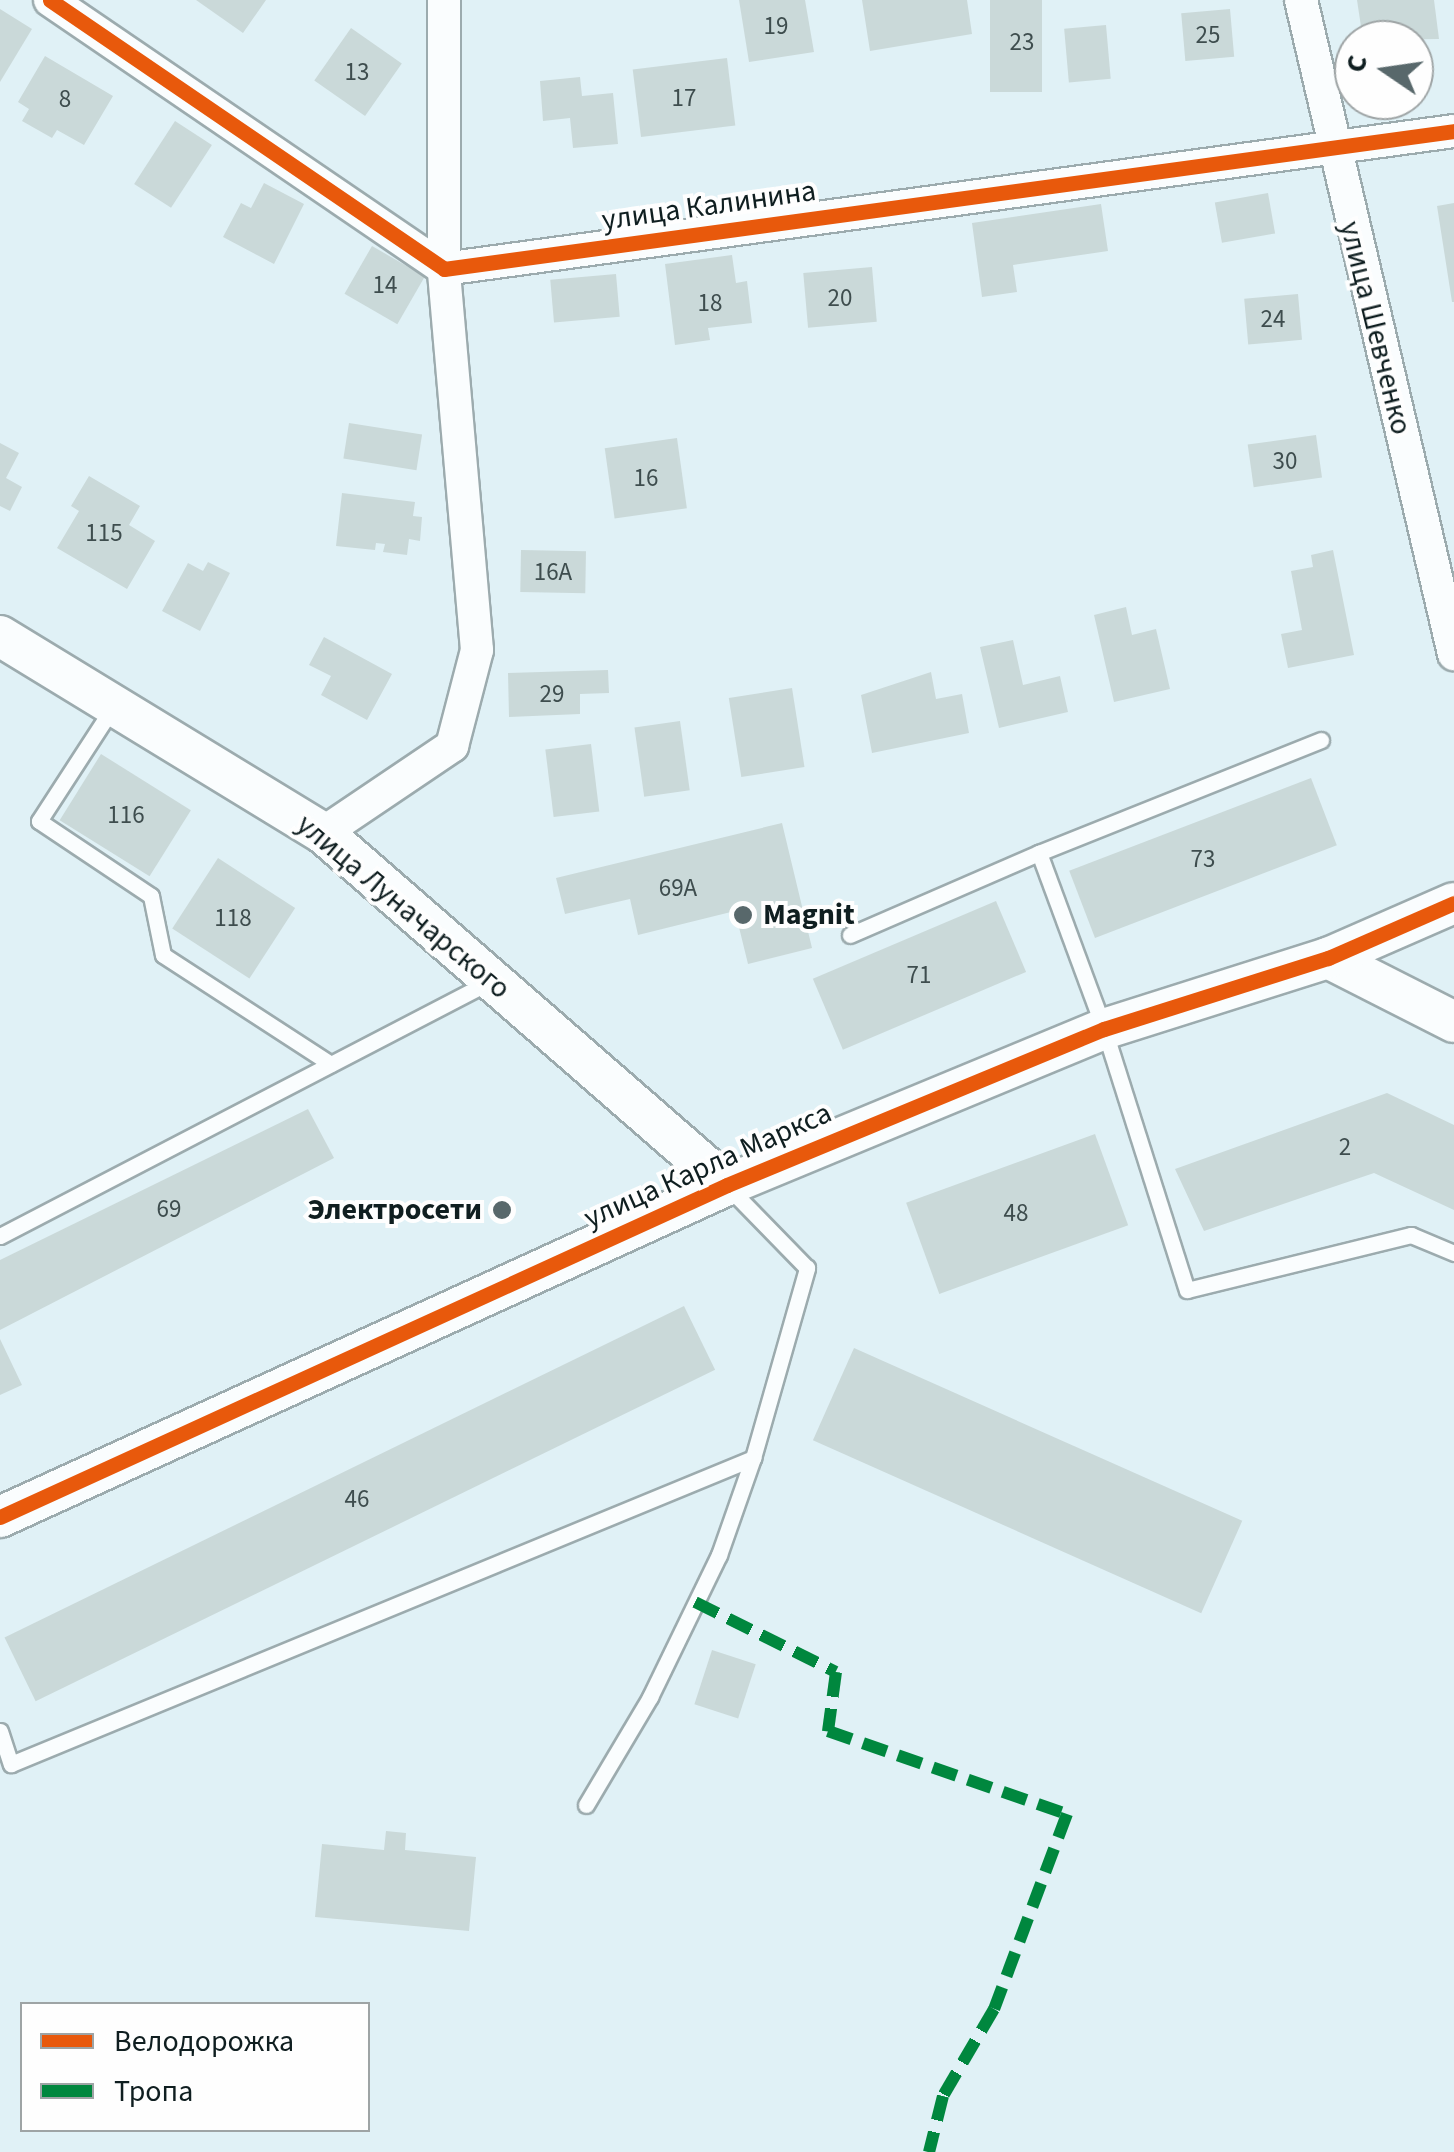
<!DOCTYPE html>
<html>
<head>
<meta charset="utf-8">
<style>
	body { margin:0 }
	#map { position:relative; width:1454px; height:2152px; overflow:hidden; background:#e0f1f6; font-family:"Source Sans 3",sans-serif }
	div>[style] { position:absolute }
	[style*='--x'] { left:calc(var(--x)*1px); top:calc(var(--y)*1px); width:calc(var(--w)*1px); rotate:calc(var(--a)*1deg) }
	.building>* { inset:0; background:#cad9d9; transform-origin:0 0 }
	.roads { filter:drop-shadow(2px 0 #9cabae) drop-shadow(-2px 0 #9cabae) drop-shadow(0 2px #9cabae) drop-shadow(0 -2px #9cabae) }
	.service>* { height:15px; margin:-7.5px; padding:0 7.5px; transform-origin:7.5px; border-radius:7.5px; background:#fafdfe }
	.minor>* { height:32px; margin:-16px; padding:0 16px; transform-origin:16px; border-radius:16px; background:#fafdfe }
	.tertiary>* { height:40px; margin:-20px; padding:0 20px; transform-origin:20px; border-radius:20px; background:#fafdfe }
	.quiet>* { height:12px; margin-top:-6px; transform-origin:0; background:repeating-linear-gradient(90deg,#00873e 0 25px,transparent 0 37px) }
	.cycleway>* { height:15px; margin:-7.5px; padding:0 7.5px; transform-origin:7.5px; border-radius:7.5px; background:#e8590c }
	.dots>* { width:28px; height:28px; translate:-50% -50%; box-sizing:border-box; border:5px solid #fefefe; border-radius:50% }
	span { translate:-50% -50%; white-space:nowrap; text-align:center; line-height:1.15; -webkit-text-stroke:8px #fefefe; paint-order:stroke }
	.number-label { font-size:25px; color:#3e4d4e }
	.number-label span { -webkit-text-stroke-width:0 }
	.street-label { font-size:30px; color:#0f1e20 }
	.poi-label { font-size:30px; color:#0f1e20; font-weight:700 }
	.left { translate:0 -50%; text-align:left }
	.right { translate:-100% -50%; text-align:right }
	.legend { position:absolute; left:20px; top:2002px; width:350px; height:130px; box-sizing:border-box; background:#fefefe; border:2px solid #9ea4a5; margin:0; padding:12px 18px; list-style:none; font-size:30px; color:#0f1e20 }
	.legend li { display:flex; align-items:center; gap:20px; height:50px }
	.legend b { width:50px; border:2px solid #9ea4a5 }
	.north { position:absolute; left:1334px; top:20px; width:100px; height:100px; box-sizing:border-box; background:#fefefe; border:2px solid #9ea4a5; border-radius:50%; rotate:283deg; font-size:28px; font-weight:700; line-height:40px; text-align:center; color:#0f1e20 }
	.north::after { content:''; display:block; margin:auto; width:35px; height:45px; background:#58686b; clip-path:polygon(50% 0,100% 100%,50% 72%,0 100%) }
</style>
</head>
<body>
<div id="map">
	<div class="building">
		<i style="clip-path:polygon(196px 0,266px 0,243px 33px)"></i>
		<i style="clip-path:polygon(739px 0,805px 0,814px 52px,749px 62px)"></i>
		<i style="clip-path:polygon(862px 0,967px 0,972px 34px,870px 51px)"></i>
		<i style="left:990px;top:0;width:52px;height:92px"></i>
		<i style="clip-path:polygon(1357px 0,1434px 0,1439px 39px,1363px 40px)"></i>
		<i style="clip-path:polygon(0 9px,32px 29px,0 82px)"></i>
		<i style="left:1230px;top:9px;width:48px;height:49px;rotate:85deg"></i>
		<i style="left:1106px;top:25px;width:54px;height:42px;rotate:85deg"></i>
		<i style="left:351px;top:28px;width:62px;height:64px;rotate:35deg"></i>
		<i style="clip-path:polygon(45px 56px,113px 96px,84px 145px,57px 130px,52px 138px,22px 121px,29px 109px,18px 102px)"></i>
		<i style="left:727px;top:58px;width:68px;height:95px;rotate:83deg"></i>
		<i style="clip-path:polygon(580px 77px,582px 96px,613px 93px,618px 144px,573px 148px,570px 118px,543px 121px,540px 81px)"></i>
		<i style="left:175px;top:121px;width:44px;height:75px;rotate:33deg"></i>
		<i style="clip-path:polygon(264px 183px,304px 204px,274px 264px,223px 237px,241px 203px,251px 208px)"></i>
		<i style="left:1268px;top:193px;width:41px;height:54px;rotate:80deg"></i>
		<i style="clip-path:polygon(1454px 203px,1454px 302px,1452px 302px,1437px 206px)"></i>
		<i style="clip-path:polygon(1101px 204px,1108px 251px,1013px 265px,1017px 292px,982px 297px,972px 223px)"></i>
		<i style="left:372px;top:246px;width:61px;height:55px;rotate:30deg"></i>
		<i style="clip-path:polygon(732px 255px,736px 283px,747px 281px,752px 323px,708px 328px,710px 340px,675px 345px,665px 264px)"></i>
		<i style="left:872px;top:267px;width:55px;height:69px;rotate:85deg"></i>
		<i style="left:616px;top:274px;width:43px;height:66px;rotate:85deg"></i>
		<i style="left:1298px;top:294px;width:46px;height:54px;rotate:85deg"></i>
		<i style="left:349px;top:423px;width:74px;height:36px;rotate:9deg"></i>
		<i style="left:1316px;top:435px;width:43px;height:69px;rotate:82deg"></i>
		<i style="left:677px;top:438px;width:71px;height:73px;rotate:82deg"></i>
		<i style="clip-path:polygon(0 443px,19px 453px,6px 478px,22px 487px,10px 511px,0 506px)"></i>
		<i style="clip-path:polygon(89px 476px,140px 506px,129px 525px,155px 541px,127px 589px,57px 548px,79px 511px,71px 506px)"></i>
		<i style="clip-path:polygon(342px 493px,415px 502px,413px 516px,422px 517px,420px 541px,409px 539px,407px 555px,383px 552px,385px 544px,376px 543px,375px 550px,336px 546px)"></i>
		<i style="left:521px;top:550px;width:65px;height:42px;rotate:1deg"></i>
		<i style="clip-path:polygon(1333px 550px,1354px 655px,1288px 668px,1281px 634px,1302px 630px,1291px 571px,1313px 567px,1311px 555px)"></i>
		<i style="clip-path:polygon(208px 562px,230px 573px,200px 631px,162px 611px,188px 563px,203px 571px)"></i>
		<i style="clip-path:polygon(1126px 607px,1132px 635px,1156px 629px,1170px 689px,1114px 702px,1094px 615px)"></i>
		<i style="clip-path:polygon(324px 637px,392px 674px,367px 720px,321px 695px,331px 676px,309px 665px)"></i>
		<i style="clip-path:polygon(1013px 640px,1023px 685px,1060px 676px,1068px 712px,999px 728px,980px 647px)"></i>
		<i style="clip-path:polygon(608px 670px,609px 693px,580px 694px,580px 714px,509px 717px,508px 673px)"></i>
		<i style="clip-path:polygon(931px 672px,936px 699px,962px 694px,969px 733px,872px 753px,861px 695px)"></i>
		<i style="left:792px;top:688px;width:80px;height:64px;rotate:81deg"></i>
		<i style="left:680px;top:721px;width:70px;height:46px;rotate:82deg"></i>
		<i style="left:591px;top:744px;width:68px;height:46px;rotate:83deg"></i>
		<i style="left:101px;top:754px;width:106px;height:78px;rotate:32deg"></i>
		<i style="left:1311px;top:778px;width:72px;height:259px;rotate:69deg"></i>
		<i style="clip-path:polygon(782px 823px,812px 948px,748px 964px,735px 911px,638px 935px,630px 899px,565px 914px,556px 878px)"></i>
		<i style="left:218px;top:858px;width:92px;height:84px;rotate:33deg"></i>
		<i style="left:996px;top:901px;width:77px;height:199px;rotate:67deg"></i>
		<i style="clip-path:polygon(1387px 1093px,1454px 1125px,1454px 1210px,1374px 1173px,1204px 1231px,1175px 1169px)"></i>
		<i style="clip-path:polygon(308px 1109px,334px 1158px,0 1330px,0 1260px)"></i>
		<i style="left:1095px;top:1134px;width:97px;height:201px;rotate:70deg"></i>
		<i style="left:684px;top:1306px;width:71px;height:756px;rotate:64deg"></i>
		<i style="clip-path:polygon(0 1339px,22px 1385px,0 1395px)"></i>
		<i style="left:854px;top:1348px;width:425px;height:101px;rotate:24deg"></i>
		<i style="left:712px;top:1650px;width:46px;height:57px;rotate:18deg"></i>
		<i style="clip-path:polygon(386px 1831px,406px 1833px,405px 1850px,476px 1857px,469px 1931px,315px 1917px,322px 1844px,384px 1850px)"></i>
	</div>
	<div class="roads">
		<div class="service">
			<i style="--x:113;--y:707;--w:136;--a:123"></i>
			<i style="--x:39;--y:821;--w:135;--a:33.8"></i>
			<i style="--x:151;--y:896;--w:60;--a:78.5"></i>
			<i style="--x:163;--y:955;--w:200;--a:33"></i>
			<i style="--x:1321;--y:740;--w:304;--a:158.2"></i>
			<i style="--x:1039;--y:853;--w:188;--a:69.7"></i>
			<i style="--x:1104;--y:1029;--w:274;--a:72.4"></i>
			<i style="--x:1187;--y:1290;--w:231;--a:-13.8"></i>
			<i style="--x:1411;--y:1235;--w:47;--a:22.7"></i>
			<i style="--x:850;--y:935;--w:206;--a:-23.5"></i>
			<i style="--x:0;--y:1236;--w:551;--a:-27.45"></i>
			<i style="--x:0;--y:1731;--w:35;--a:72"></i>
			<i style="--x:11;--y:1764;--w:803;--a:-22.41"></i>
			<i style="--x:753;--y:1458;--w:198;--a:-74.1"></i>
			<i style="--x:807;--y:1268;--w:112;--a:-134.3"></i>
			<i style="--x:586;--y:1805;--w:126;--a:-59.3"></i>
			<i style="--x:650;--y:1697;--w:158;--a:-64.1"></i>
			<i style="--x:719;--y:1555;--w:103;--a:-70.7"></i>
		</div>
		<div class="minor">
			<i style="--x:50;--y:0;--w:477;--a:34.3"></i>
			<i style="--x:444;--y:269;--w:1019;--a:-7.78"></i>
			<i style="--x:1301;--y:0;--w:672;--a:76.83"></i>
			<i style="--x:323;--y:833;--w:156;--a:-34"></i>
			<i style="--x:452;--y:746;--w:99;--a:-75.4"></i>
			<i style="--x:477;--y:650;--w:382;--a:-95"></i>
			<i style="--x:444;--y:269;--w:269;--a:-90"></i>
		</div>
		<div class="tertiary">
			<i style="--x:0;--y:636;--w:378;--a:31.4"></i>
			<i style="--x:323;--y:833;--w:536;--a:41.07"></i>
			<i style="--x:1328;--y:958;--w:141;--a:26.9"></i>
			<i style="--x:0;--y:1517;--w:799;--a:-24.54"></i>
			<i style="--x:727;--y:1185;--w:408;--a:-22.5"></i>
			<i style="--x:1104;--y:1029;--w:235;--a:-17.6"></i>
			<i style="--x:1328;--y:958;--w:137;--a:-23.6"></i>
		</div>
	</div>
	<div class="quiet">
		<i style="--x:695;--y:1602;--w:157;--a:26.4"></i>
		<i style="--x:836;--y:1672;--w:60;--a:97.7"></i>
		<i style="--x:828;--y:1731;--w:253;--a:19.2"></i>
		<i style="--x:1067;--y:1814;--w:208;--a:110.5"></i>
		<i style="--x:994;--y:2009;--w:101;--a:120.4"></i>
		<i style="--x:943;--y:2096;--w:58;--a:104"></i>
	</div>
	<div class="cycleway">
		<i style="--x:50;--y:0;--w:477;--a:34.3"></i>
		<i style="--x:444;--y:269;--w:1019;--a:-7.78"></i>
		<i style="--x:0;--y:1517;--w:799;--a:-24.54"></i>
		<i style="--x:727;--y:1185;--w:408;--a:-22.5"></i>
		<i style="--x:1104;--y:1029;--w:235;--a:-17.6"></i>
		<i style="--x:1328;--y:958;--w:137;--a:-23.6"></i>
	</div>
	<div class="dots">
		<i style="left:743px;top:915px;background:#58686b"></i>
		<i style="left:502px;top:1210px;background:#58686b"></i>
	</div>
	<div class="number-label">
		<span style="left:776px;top:26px">19</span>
		<span style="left:1208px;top:35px">25</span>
		<span style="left:1022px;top:42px">23</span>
		<span style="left:357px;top:72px">13</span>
		<span style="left:684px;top:98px">17</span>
		<span style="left:65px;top:99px">8</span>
		<span style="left:385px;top:285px">14</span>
		<span style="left:840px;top:298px">20</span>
		<span style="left:710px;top:303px">18</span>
		<span style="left:1273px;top:319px">24</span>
		<span style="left:1285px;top:461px">30</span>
		<span style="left:646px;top:478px">16</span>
		<span style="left:104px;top:533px">115</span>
		<span style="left:553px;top:572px">16А</span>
		<span style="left:552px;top:694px">29</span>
		<span style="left:126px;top:815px">116</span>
		<span style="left:1203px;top:859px">73</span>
		<span style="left:678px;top:888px">69А</span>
		<span style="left:233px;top:918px">118</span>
		<span style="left:919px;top:975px">71</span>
		<span style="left:1345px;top:1147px">2</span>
		<span style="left:169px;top:1209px">69</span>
		<span style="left:1016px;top:1213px">48</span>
		<span style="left:357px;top:1499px">46</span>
	</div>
	<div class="street-label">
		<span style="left:709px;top:206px;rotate:-8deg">улица Калинина</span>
		<span style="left:1375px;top:328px;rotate:76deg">улица Шевченко</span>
		<span style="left:403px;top:907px;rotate:40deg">улица Луначарского</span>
		<span style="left:708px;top:1166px;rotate:-24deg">улица Карла Маркса</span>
	</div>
	<div class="poi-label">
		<span class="left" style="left:763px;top:915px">Magnit</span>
		<span class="right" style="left:482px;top:1210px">Электросети</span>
	</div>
	<ul class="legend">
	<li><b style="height:12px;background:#e8590c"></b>Велодорожка</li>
	<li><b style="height:12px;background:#00873e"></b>Тропа</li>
	</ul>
	<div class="north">С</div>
</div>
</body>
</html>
